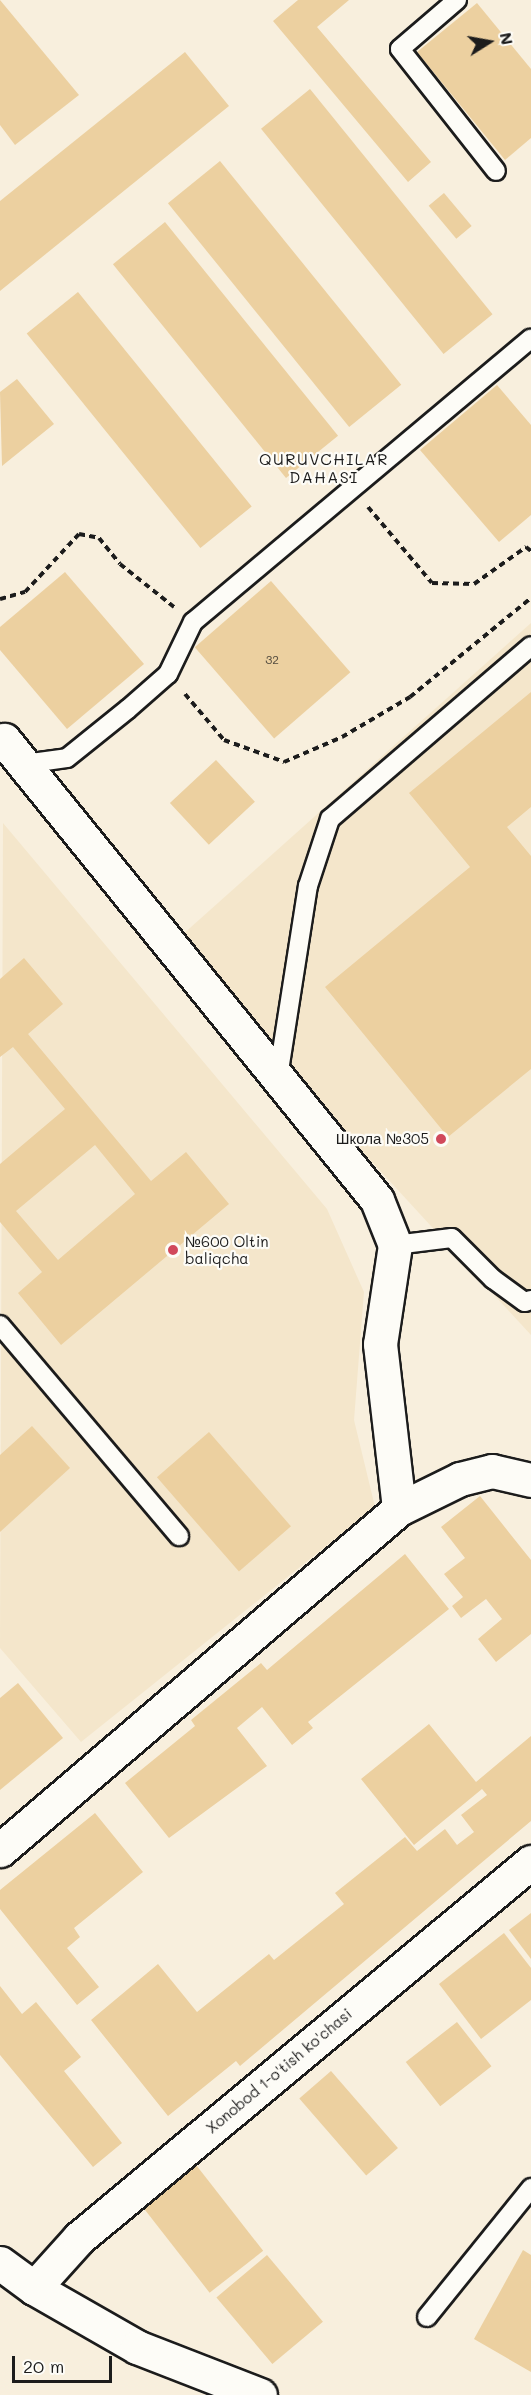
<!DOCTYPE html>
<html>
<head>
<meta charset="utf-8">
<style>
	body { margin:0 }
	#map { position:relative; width:531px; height:2395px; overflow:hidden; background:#f8efdd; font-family:Mali,sans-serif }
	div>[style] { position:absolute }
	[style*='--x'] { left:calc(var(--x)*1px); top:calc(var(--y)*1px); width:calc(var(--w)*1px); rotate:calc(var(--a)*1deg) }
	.built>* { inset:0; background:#f4e6cb }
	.building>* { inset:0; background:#ecd0a0; transform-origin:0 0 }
	.path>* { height:4px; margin-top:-2px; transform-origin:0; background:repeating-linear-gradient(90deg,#1c1c1c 0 6px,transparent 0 10.5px) }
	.roads { filter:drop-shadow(2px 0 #1c1c1c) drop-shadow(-2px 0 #1c1c1c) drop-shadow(0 2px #1c1c1c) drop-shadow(0 -2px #1c1c1c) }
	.service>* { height:18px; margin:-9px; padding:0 9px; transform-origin:9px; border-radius:9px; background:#fdfcf7 }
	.minor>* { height:33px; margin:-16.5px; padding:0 16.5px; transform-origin:16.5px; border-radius:16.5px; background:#fdfcf7 }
	.dots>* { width:16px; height:16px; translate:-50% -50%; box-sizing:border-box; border:3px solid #fdfcf7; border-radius:50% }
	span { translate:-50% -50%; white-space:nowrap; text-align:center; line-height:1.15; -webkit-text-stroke:4.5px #fdfcf7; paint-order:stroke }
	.number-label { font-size:12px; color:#50493d }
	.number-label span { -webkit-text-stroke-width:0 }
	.poi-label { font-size:15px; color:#1c1c1c }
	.right { translate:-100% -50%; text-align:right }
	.left { translate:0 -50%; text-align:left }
	.street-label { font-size:15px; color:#1c1c1c }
	.neighbourhood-label { font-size:16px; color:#1c1c1c; letter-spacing:1.5px }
	.north { position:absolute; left:459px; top:12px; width:60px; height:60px; -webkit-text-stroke:4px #fdfcf7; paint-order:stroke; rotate:79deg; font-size:16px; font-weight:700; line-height:24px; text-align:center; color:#1c1c1c }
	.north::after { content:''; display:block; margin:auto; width:21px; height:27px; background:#1c1c1c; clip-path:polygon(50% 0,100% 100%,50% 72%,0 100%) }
	.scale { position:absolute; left:12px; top:2356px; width:100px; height:27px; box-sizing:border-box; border:3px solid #1c1c1c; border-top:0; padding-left:8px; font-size:18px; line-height:21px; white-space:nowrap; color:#1c1c1c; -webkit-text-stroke:4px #fdfcf7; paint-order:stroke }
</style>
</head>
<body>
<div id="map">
	<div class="built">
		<i style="clip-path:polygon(531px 623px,531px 1335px,172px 944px)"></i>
		<i style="clip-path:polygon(3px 823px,327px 1209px,364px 1292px,354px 1420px,375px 1507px,81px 1742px,0 1648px)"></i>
	</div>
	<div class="building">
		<i style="clip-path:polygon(0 0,79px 95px,15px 145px,0 125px)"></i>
		<i style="clip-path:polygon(298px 0,349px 0,317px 27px,431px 162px,408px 182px,273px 21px)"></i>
		<i style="clip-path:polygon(477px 3px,531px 69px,531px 138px,505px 160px,417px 52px)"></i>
		<i style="clip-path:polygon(185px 52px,229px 106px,0 291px,0 201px)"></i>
		<i style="left:310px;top:89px;width:290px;height:63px;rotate:51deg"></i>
		<i style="left:220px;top:161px;width:288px;height:67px;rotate:51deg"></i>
		<i style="left:444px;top:193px;width:43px;height:20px;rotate:50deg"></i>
		<i style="left:165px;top:222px;width:275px;height:67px;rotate:51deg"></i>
		<i style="left:78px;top:292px;width:276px;height:66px;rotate:51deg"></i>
		<i style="clip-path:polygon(17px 379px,54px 424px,2px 466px,0 392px)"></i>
		<i style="clip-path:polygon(497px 385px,531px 425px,531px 515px,499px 542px,420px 450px)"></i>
		<i style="clip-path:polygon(65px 572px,144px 664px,67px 729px,0 650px,0 627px)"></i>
		<i style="left:271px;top:581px;width:121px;height:101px;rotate:49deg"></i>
		<i style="clip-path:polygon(531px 692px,531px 807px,507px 827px,531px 856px,531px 1069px,448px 1137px,325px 987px,470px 867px,409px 793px)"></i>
		<i style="left:216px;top:760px;width:57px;height:63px;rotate:47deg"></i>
		<i style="clip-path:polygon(evenodd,24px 958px,63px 1004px,28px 1034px,151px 1181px,186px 1152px,229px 1204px,61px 1345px,18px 1293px,42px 1272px,0 1222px,0 1164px,65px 1109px,13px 1047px,0 1057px,0 979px,24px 958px,95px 1145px,135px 1194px,58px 1260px,16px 1211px,95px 1145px)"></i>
		<i style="clip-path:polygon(32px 1426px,70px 1468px,0 1532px,0 1455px)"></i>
		<i style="left:209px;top:1432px;width:125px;height:69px;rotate:49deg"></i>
		<i style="clip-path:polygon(480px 1496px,531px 1560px,531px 1634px,496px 1662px,478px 1639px,502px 1619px,486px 1599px,461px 1618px,452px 1606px,463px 1597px,444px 1574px,465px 1558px,441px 1527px)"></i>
		<i style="clip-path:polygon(405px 1554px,449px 1609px,308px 1722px,313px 1728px,292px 1745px,262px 1707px,237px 1728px,267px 1766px,169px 1838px,125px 1783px,195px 1726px,191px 1720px,261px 1663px,267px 1670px)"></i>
		<i style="clip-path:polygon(18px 1683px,63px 1738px,0 1790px,0 1698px)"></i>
		<i style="clip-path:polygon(429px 1724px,476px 1782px,531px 1736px,531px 1821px,240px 2066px,236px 2061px,168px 2116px,91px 2020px,158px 1964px,197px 2012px,269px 1954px,274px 1960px,344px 1904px,335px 1893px,405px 1837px,417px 1851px,445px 1829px,457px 1845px,474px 1832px,461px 1815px,487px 1795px,482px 1789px,414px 1845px,361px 1779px)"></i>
		<i style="clip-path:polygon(95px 1813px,143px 1872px,74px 1928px,80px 1937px,67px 1948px,99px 1987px,77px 2005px,0 1909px,0 1890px)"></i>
		<i style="clip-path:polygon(531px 1913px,531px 1959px,509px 1930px)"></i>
		<i style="clip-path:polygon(504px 1933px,531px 1968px,531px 2000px,481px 2039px,439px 1984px)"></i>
		<i style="clip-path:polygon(0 1986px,22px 2014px,36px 2002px,81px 2057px,64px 2071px,122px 2143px,93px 2167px,0 2055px)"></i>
		<i style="left:457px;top:2022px;width:56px;height:65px;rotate:52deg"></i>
		<i style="left:331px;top:2071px;width:102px;height:42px;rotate:49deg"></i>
		<i style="left:193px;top:2161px;width:114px;height:68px;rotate:52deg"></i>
		<i style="clip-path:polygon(523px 2250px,531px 2255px,531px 2372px,474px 2339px)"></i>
		<i style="left:267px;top:2255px;width:87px;height:66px;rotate:50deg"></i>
	</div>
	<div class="path">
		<i style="--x:368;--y:507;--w:99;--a:49.9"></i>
		<i style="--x:432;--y:583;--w:42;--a:1.4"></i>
		<i style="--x:474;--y:584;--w:64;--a:-35.4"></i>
		<i style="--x:526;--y:547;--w:6;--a:39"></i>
		<i style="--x:0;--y:599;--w:26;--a:-16"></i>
		<i style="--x:25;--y:592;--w:79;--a:-47"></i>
		<i style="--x:79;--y:534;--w:20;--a:11"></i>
		<i style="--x:99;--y:538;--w:33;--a:51"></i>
		<i style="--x:120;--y:564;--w:69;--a:38.5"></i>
		<i style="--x:185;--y:694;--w:60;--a:49.7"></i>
		<i style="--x:224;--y:740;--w:64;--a:20.1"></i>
		<i style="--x:284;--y:762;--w:63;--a:-23.3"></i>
		<i style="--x:342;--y:737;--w:79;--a:-30.5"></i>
		<i style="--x:410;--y:697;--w:156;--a:-39.3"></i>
	</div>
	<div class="roads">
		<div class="service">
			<i style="--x:457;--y:0;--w:75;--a:139.3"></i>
			<i style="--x:400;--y:49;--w:155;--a:51.8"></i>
			<i style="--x:24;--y:764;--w:43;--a:-7.9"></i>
			<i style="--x:67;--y:758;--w:78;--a:-38.8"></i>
			<i style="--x:128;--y:709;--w:53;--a:-41.2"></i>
			<i style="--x:168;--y:674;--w:58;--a:-64.3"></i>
			<i style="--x:193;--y:622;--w:441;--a:-40"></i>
			<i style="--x:278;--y:1077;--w:193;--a:-81.1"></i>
			<i style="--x:308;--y:886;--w:71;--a:-71.8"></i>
			<i style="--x:330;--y:819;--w:265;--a:-40.7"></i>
			<i style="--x:395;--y:1245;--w:57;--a:-7"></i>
			<i style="--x:452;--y:1238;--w:58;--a:45"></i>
			<i style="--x:493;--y:1279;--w:39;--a:36"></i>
			<i style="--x:525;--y:1302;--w:6;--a:-18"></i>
			<i style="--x:0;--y:1325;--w:277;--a:49.7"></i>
			<i style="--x:427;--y:2317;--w:166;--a:-51.1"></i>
		</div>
		<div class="minor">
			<i style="--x:0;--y:743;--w:5;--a:-37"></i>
			<i style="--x:4;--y:740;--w:592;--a:50.96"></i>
			<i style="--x:377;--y:1200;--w:48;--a:68.2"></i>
			<i style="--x:395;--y:1245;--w:100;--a:98.6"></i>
			<i style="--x:380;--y:1344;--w:166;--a:83.4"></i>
			<i style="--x:399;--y:1509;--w:525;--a:139.48"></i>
			<i style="--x:399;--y:1509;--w:68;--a:-26.2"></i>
			<i style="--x:460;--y:1479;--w:33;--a:-14"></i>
			<i style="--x:492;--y:1471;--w:40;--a:13"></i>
			<i style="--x:0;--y:2263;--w:42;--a:36.3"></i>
			<i style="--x:34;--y:2288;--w:119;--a:29.8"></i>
			<i style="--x:137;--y:2347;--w:132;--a:21.3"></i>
			<i style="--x:34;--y:2288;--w:67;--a:-48"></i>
			<i style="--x:79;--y:2238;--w:588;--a:-39.76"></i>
		</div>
	</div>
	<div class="dots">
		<i style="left:441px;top:1139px;background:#d1495b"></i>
		<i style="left:173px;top:1250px;background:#d1495b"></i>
	</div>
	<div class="number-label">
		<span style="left:272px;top:660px">32</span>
	</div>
	<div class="poi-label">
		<span class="right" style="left:429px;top:1139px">Школа №305</span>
		<span class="left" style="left:185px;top:1250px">№600 Oltin<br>baliqcha</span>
	</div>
	<div class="street-label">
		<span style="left:279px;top:2071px;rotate:-40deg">Xonobod 1-o'tish ko'chasi</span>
	</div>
	<div class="neighbourhood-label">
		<span style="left:324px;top:468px">QURUVCHILAR<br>DAHASI</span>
	</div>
	<div class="north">N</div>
	<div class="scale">20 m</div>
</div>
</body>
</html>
